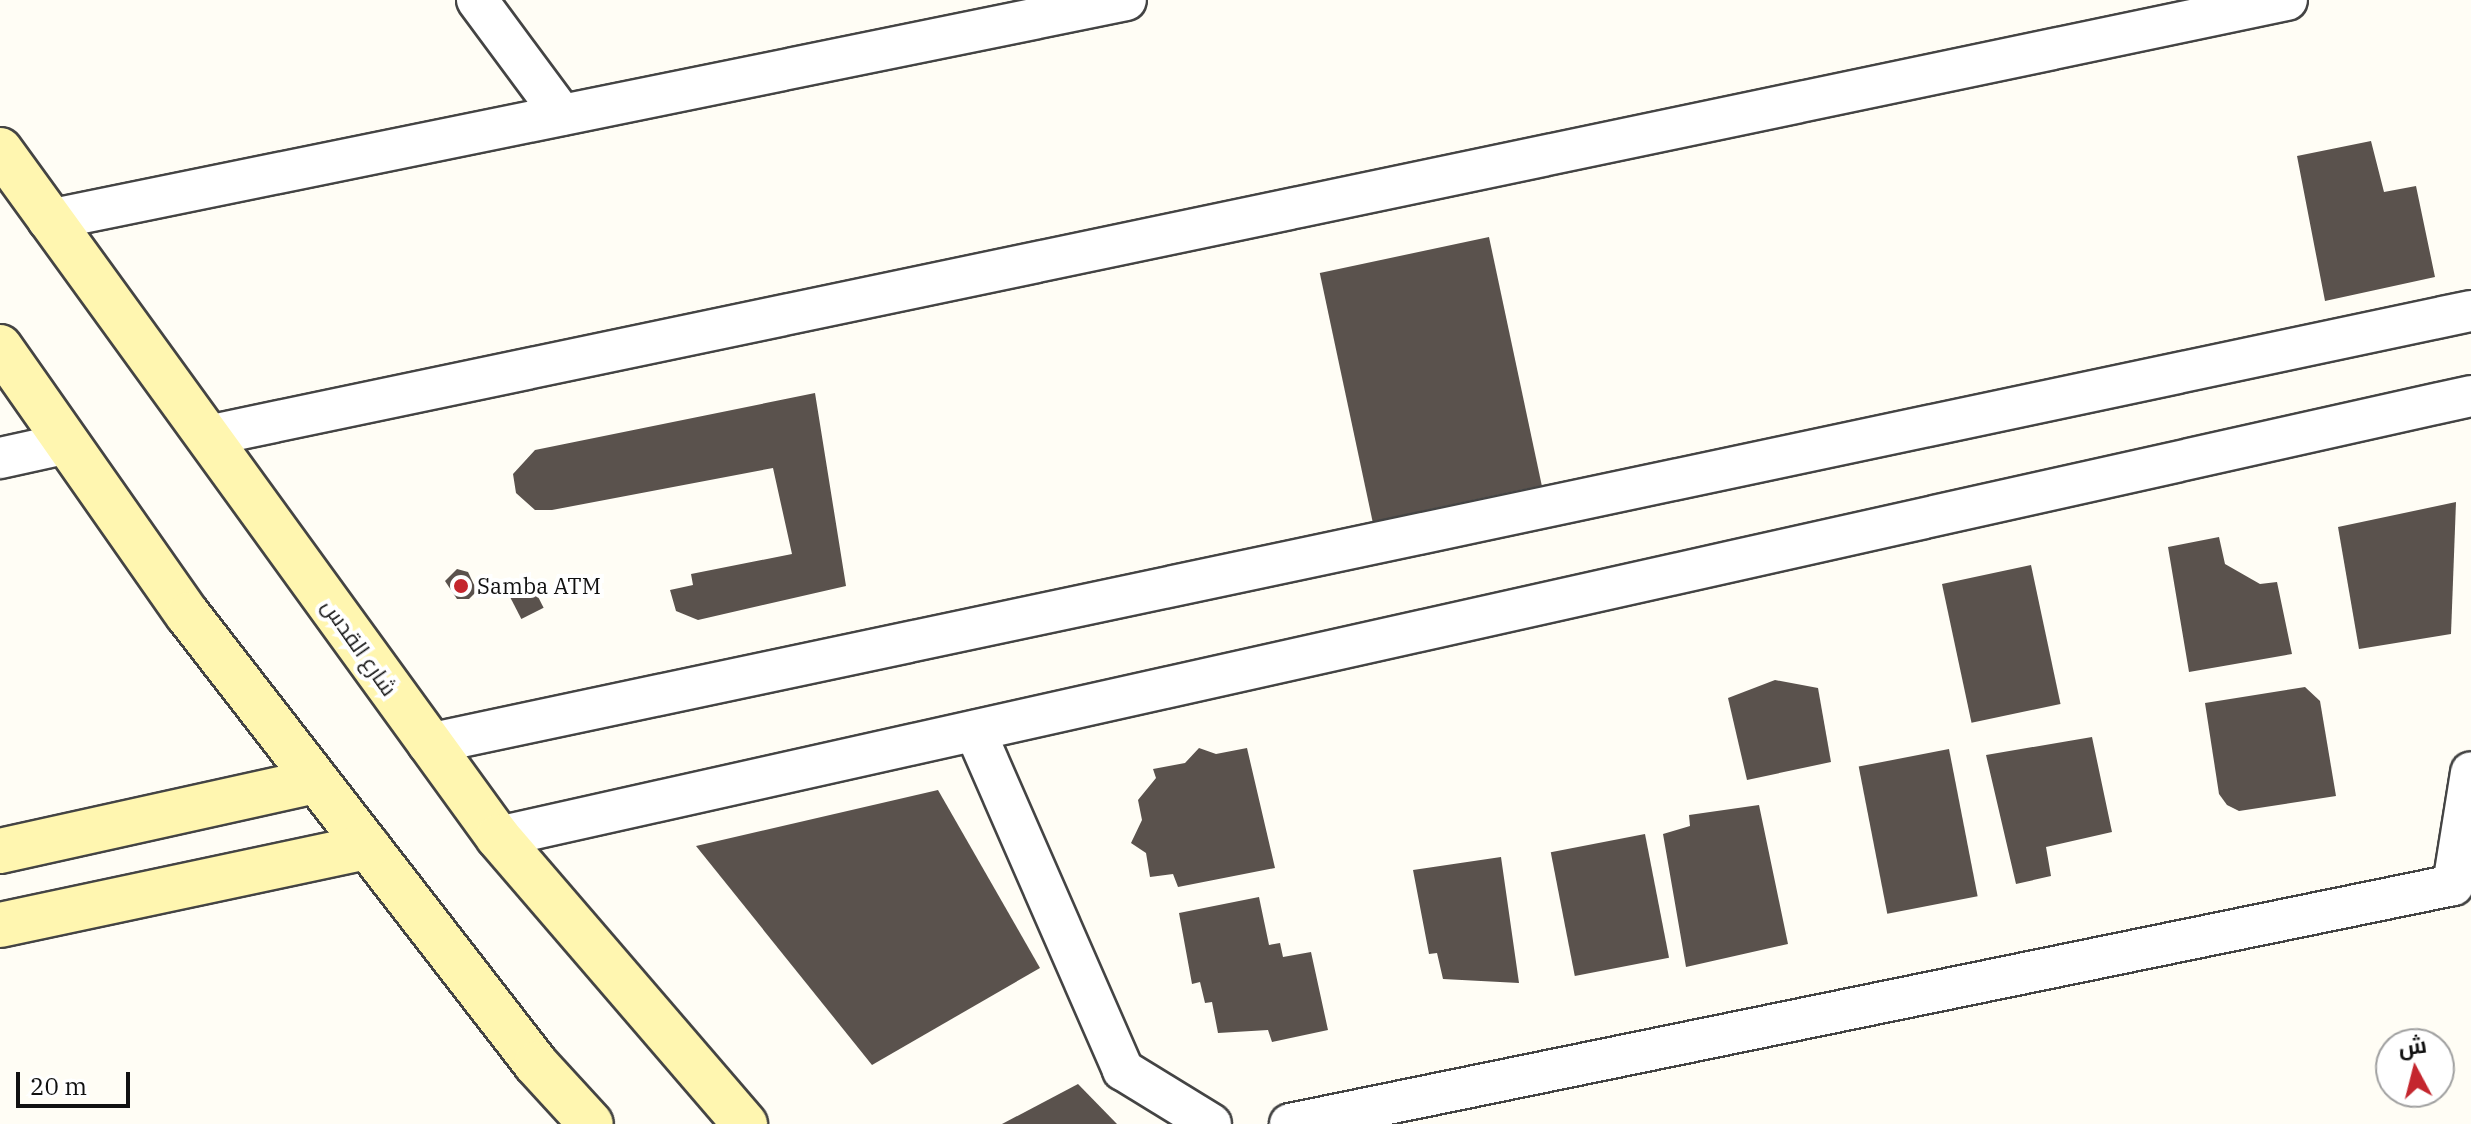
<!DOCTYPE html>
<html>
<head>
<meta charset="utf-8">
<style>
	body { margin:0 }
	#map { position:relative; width:2471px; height:1124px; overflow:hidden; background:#fffdf5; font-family:"IBM Plex Serif",Cairo,serif }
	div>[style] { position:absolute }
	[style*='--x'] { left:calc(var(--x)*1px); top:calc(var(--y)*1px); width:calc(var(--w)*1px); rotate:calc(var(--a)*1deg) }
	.building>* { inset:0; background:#5a524d; transform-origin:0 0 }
	.roads { filter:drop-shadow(2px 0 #444) drop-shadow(-2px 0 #444) drop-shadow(0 2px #444) drop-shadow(0 -2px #444) }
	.street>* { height:40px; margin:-20px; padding:0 20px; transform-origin:20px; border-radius:20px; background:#fff }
	.secondary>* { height:44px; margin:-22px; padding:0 22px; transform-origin:22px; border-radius:22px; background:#fff6b0 }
	.dots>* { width:22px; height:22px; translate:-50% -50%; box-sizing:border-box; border:4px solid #fff; border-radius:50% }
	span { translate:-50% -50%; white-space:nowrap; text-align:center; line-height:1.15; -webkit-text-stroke:8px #fff; paint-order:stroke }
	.poi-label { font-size:22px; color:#111 }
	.left { translate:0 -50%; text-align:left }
	.street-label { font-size:22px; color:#111 }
	.north { position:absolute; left:2375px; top:1028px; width:80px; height:80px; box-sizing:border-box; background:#fff; border:2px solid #a0a0a0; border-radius:50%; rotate:353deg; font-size:22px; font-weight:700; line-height:32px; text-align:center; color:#111 }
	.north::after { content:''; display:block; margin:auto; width:28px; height:36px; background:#c4262e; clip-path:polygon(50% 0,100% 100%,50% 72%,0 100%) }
	.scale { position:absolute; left:16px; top:1072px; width:114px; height:36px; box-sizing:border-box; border:4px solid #111; border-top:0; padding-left:10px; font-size:24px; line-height:28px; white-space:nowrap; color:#111; -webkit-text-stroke:6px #fff; paint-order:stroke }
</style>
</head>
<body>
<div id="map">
	<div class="building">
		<i style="clip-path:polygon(2371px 141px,2384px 192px,2416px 186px,2435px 277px,2325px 301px,2297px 156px)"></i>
		<i style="left:1489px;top:237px;width:254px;height:173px;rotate:78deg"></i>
		<i style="clip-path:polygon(815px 393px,846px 586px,698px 620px,676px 611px,670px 590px,693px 585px,691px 574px,792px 554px,773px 468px,552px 510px,535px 510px,516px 493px,513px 474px,535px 450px)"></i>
		<i style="clip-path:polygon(2456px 502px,2451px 634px,2359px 649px,2338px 527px)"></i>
		<i style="clip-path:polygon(2219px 537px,2225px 564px,2260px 584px,2277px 582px,2292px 654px,2189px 672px,2168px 547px)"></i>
		<i style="left:2031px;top:565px;width:142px;height:91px;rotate:78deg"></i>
		<i style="clip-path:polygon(457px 569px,468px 572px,477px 591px,469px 599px,457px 599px,445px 581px)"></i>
		<i style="left:530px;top:581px;width:30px;height:25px;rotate:63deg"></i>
		<i style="clip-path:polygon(1775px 680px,1818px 688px,1831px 762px,1747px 780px,1728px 698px)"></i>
		<i style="clip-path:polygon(2305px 687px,2320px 701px,2336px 796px,2239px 811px,2227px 805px,2219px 794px,2205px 703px)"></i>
		<i style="clip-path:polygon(2092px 737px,2112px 832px,2046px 847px,2051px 876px,2016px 884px,1986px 755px)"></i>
		<i style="clip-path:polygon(1199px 748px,1216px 754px,1247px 748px,1275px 868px,1178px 887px,1173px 874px,1150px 877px,1146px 853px,1131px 843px,1142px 820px,1138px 800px,1156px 778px,1153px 769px,1185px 763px)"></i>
		<i style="left:1949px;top:749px;width:150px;height:92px;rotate:79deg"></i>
		<i style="clip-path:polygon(938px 790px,1040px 968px,872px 1065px,696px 846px)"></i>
		<i style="clip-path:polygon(1759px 805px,1788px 944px,1686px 967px,1663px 834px,1690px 826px,1689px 815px)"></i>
		<i style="left:1645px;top:834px;width:126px;height:96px;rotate:79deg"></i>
		<i style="clip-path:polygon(1501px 857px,1519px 983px,1443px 979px,1437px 953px,1429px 954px,1413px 870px)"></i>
		<i style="clip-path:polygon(1259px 897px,1269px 945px,1280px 943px,1283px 957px,1311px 952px,1328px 1030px,1272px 1042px,1268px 1030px,1218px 1033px,1212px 1002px,1205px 1003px,1200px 982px,1192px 984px,1179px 913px)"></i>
		<i style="clip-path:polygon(1078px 1084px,1117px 1124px,1002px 1124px)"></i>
	</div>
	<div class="roads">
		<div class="street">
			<i style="--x:477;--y:0;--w:143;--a:53.5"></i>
			<i style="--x:48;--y:220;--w:1100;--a:-11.53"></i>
			<i style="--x:212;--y:435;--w:2120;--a:-11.84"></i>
			<i style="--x:0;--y:458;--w:70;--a:-12.4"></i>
			<i style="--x:975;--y:731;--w:370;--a:66.4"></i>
			<i style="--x:1123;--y:1070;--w:103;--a:31.5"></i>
			<i style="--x:428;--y:744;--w:2088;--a:-11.97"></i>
			<i style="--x:498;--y:837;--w:2022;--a:-12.6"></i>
			<i style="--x:1290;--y:1124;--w:1187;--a:-11.61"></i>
			<i style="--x:2453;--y:885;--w:114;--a:-80.9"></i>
		</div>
		<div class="secondary">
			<i style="--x:0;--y:150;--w:849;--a:54.06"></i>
			<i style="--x:498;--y:837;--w:379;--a:49.3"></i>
			<i style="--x:0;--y:347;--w:327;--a:55"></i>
			<i style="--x:188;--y:615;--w:568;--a:52.22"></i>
			<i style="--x:536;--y:1064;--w:81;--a:47.5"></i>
			<i style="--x:0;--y:851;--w:324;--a:-12.5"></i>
			<i style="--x:0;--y:925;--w:376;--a:-12"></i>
		</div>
	</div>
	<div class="dots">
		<i style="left:461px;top:586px;background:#c4262e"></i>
	</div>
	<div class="poi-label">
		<span class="left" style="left:477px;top:586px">Samba ATM</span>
	</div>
	<div class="street-label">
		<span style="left:360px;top:647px;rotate:55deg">شارع القدس</span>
	</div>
	<div class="north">ش</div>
	<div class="scale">20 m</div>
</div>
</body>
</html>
